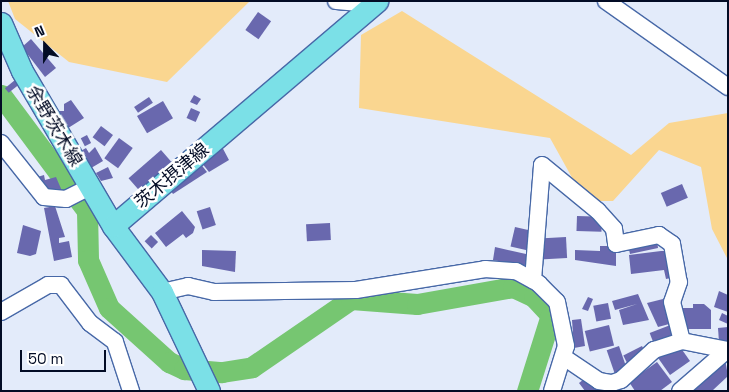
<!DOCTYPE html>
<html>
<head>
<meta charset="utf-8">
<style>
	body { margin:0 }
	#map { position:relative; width:729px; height:392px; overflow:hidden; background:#e3ebfa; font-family:"Space Grotesk","Noto Sans JP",sans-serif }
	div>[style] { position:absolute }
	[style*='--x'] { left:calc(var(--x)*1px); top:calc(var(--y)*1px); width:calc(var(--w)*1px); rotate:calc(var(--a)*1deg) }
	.green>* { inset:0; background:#fad690 }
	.river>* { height:21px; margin:-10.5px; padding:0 10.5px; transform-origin:10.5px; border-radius:10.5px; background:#76c671 }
	.building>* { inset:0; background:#6968ae; transform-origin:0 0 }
	.roads { filter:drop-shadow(1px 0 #4768a7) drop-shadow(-1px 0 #4768a7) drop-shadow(0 1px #4768a7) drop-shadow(0 -1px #4768a7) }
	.minor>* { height:16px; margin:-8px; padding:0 8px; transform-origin:8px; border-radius:8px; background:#fff }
	.major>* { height:21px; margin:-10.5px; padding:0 10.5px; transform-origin:10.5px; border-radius:10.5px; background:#7be0e7 }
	span { translate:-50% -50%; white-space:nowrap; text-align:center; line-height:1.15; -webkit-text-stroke:5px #fff; paint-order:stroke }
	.street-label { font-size:18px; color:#030c25 }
	.frame { position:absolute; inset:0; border:2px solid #030c25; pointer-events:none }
	.north { position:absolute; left:20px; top:20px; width:50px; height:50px; -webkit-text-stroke:4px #fff; paint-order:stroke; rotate:338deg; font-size:14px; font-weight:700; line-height:20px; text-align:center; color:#030c25 }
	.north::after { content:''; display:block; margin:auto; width:18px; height:22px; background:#030c25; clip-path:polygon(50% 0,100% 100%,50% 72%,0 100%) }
	.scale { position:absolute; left:20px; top:350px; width:86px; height:22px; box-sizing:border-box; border:2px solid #030c25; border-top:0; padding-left:6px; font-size:15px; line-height:18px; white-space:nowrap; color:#030c25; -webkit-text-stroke:4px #fff; paint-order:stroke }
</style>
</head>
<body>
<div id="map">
	<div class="green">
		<i style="clip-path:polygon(8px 1px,250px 1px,167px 82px,69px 62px,15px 19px)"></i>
		<i style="clip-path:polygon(402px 11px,631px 155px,669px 123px,728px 113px,728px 260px,712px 229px,701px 167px,659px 150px,613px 201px,585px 201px,550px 138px,359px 108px,361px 35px)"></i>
	</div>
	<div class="river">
		<i style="--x:1;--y:95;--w:144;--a:53.4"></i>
		<i style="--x:87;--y:211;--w:49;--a:88.8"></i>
		<i style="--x:88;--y:260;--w:52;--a:66.4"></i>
		<i style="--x:109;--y:308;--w:81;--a:42"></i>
		<i style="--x:169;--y:362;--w:17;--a:25"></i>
		<i style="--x:184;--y:369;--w:38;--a:5"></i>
		<i style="--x:222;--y:372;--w:30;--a:-9"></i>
		<i style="--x:252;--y:367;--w:120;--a:-34.5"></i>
		<i style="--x:351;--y:299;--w:66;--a:4.3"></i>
		<i style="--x:417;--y:304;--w:97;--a:-10"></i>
		<i style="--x:513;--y:287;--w:23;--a:25"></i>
		<i style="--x:534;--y:297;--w:25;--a:47"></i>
		<i style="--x:551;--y:315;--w:80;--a:107.5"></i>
	</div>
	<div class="building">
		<i style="left:258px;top:12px;width:16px;height:22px;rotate:35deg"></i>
		<i style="clip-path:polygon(31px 39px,56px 68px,45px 77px,22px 47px)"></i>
		<i style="left:15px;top:80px;width:6px;height:13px;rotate:51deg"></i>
		<i style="clip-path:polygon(194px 95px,201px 99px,197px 105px,190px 102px)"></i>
		<i style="left:149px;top:97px;width:7px;height:18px;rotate:56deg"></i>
		<i style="clip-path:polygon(71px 100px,84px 118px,65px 130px,53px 111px,64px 111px,64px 104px)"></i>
		<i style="left:163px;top:101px;width:20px;height:30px;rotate:60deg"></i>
		<i style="left:191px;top:108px;width:10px;height:11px;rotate:24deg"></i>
		<i style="left:101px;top:126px;width:15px;height:14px;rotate:37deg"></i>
		<i style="left:87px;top:135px;width:9px;height:7px;rotate:63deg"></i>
		<i style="left:119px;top:138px;width:17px;height:25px;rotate:36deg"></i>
		<i style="clip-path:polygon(221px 145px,229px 160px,209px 172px,201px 162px)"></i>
		<i style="clip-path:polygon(95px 147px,103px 161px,86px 171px,79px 152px,86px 148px,89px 153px)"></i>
		<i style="left:161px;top:150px;width:20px;height:43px;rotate:49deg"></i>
		<i style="clip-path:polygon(199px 162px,207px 172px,173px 194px,168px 187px)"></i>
		<i style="clip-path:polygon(108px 167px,113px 178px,101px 181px,96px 173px)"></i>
		<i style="clip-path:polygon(44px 175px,45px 180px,56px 177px,62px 191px,44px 195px,34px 178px)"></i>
		<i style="left:682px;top:184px;width:15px;height:23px;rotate:67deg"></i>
		<i style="clip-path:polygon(55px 206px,65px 237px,59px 238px,59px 243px,69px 241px,72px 257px,54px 261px,44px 208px)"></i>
		<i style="left:210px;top:207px;width:19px;height:14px;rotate:72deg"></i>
		<i style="clip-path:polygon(182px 211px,195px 227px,193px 233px,186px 238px,183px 234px,166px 247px,155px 233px)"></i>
		<i style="left:577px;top:216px;width:25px;height:15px;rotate:2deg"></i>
		<i style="left:330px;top:223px;width:17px;height:24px;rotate:87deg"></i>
		<i style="clip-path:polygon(23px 225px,41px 231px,36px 254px,30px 256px,17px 253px)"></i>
		<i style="left:515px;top:227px;width:18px;height:20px;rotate:13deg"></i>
		<i style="left:151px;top:235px;width:10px;height:9px;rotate:45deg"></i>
		<i style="left:566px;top:237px;width:21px;height:27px;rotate:87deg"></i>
		<i style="clip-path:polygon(657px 240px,658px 248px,630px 254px,628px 245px)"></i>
		<i style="clip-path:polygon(600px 246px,616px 246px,616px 266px,575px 260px,575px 250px,600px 251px)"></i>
		<i style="clip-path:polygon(495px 247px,535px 256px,531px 267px,493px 260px)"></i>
		<i style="clip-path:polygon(202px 250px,236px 251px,235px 272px,202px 266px)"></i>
		<i style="clip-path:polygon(661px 251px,671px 251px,675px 277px,666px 279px,664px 270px,631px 274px,629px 255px)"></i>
		<i style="clip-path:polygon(719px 291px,728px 295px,728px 312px,714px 307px)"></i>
		<i style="clip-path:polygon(638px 294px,649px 320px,623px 325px,619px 310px,637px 304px,615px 310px,612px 301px)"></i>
		<i style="clip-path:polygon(588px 297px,593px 299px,588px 311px,582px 309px)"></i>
		<i style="clip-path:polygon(667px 298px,673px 323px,658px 327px,647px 303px)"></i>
		<i style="left:608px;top:303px;width:16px;height:15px;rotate:79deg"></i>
		<i style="clip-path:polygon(693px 304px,704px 304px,711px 310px,711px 329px,681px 329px,681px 308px,693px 308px)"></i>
		<i style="clip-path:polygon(722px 313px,728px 316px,728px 324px,719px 320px)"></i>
		<i style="clip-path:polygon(581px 319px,585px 346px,574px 348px,572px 320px)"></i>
		<i style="left:673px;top:324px;width:14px;height:25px;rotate:69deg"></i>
		<i style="left:609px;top:325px;width:21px;height:25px;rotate:76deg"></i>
		<i style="clip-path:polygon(728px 327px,728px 341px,719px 342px,718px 328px)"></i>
		<i style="clip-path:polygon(678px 344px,690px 361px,670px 375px,656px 355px)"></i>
		<i style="left:619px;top:346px;width:24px;height:13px;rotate:71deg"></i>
		<i style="left:642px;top:346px;width:9px;height:21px;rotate:63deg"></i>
		<i style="clip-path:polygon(725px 359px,728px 376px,712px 391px,689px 391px)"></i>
		<i style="clip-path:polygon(657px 362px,672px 382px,660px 391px,635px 391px,629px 382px)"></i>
		<i style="clip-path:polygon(588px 376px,600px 382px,607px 391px,585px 391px,579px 383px)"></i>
	</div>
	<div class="roads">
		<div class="minor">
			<i style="--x:336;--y:1;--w:37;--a:5"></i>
			<i style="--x:606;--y:1;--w:149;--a:35.2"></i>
			<i style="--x:1;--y:143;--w:69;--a:51.5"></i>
			<i style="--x:44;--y:197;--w:22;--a:5"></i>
			<i style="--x:66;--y:199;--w:28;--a:-27"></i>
			<i style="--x:533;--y:280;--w:115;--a:-85.5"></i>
			<i style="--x:542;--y:165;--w:72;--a:39.4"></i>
			<i style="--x:598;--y:211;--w:24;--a:48"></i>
			<i style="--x:614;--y:229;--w:15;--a:82"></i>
			<i style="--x:616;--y:244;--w:44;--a:-11.8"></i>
			<i style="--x:659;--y:235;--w:16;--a:35"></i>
			<i style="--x:672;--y:244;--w:39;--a:80"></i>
			<i style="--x:679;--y:282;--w:21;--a:109"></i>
			<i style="--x:672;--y:302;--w:40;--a:75.6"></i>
			<i style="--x:682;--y:341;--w:47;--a:11.1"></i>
			<i style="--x:162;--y:292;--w:27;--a:-13"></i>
			<i style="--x:188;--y:286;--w:27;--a:13"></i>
			<i style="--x:214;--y:292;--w:142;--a:-0.8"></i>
			<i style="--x:356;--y:290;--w:131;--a:-9.2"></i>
			<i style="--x:485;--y:269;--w:31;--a:4"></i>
			<i style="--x:516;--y:271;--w:26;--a:29"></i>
			<i style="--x:539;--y:284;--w:25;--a:45"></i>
			<i style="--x:557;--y:302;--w:45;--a:78.4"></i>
			<i style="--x:566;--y:346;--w:47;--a:107.3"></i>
			<i style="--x:1;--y:312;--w:54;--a:-29.9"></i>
			<i style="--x:48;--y:285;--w:13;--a:0"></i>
			<i style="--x:61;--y:285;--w:48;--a:52.7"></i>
			<i style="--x:90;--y:323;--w:31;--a:37"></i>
			<i style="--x:115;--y:342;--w:52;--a:71.9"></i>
			<i style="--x:565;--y:358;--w:41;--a:34.1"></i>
			<i style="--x:599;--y:381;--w:13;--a:9"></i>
			<i style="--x:612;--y:383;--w:9;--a:-18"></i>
			<i style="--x:621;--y:380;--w:45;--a:-42.3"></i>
			<i style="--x:654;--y:350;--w:29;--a:-18"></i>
			<i style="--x:680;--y:391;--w:61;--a:-41"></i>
		</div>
		<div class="major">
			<i style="--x:1;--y:23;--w:52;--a:66.4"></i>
			<i style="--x:22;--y:71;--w:180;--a:59.6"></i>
			<i style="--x:113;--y:226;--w:82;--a:53.4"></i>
			<i style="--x:162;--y:292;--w:110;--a:64.6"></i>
			<i style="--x:113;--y:226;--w:347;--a:-40.4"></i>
		</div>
	</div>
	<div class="street-label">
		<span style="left:54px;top:126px;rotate:59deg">余野茨木線</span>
		<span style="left:172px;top:176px;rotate:-40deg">茨木摂津線</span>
	</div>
	<div class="frame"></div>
	<div class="north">N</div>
	<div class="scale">50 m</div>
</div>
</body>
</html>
